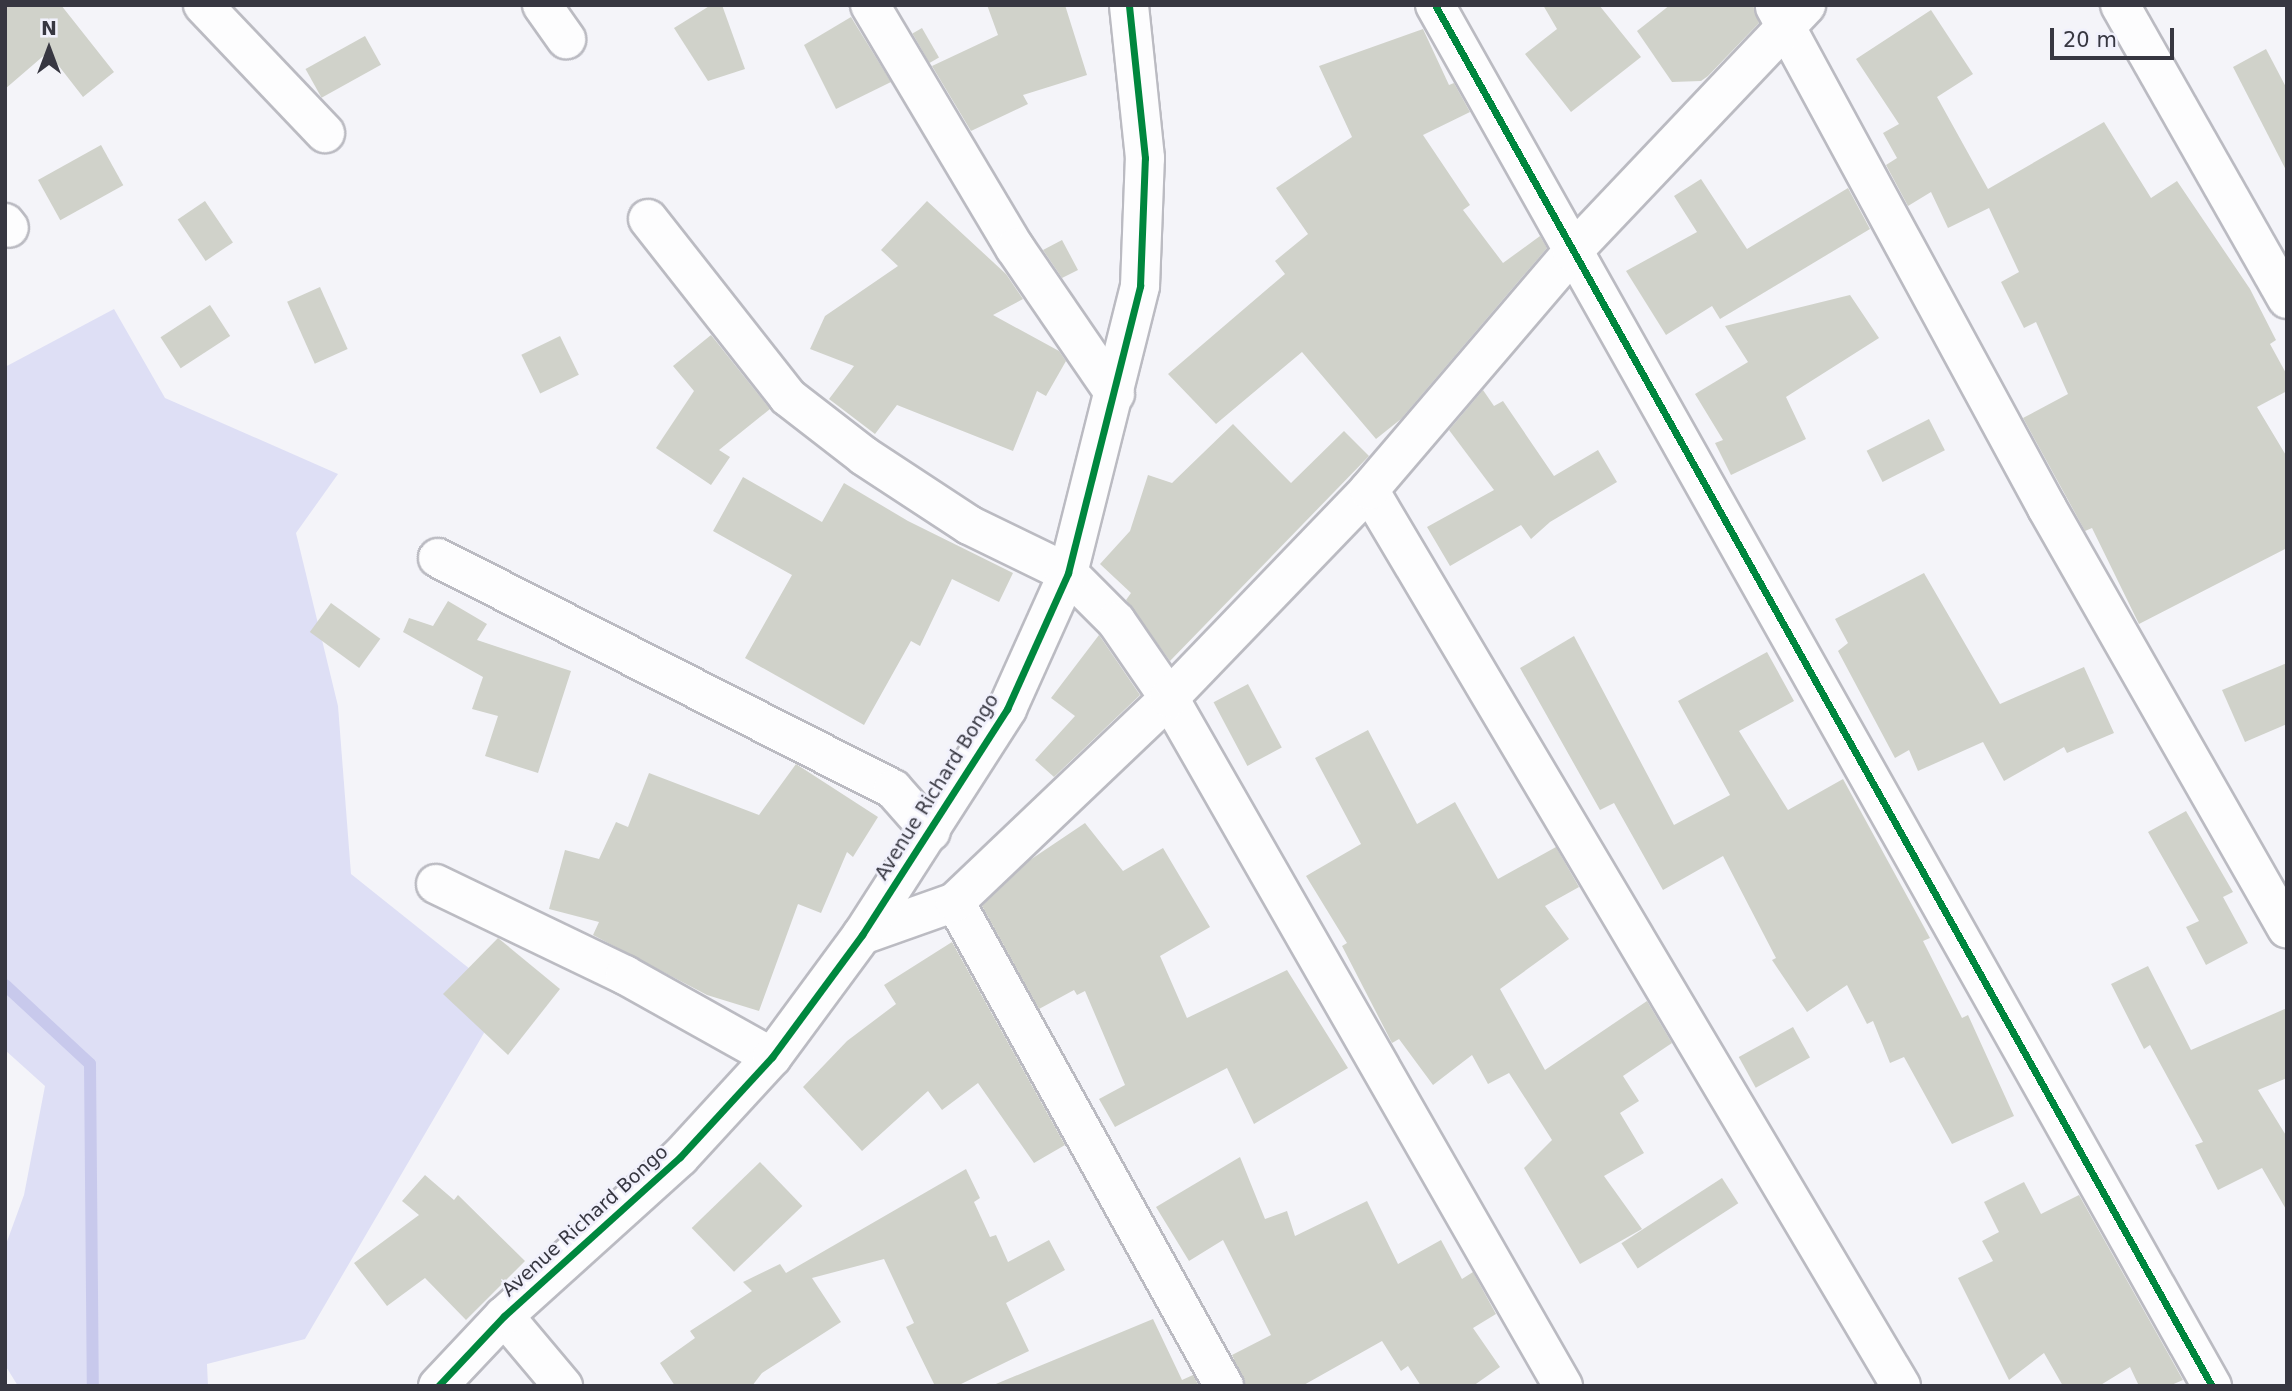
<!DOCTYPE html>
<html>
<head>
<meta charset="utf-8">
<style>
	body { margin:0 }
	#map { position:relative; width:2292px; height:1391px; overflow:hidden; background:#f4f4f9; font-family:"DejaVu Sans",sans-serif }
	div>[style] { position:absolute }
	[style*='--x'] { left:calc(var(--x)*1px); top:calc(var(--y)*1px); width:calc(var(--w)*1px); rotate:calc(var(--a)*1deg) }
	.green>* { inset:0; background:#dedff5 }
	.stream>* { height:12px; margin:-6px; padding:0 6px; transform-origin:6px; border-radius:6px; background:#c8c9ec }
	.building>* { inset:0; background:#d0d2ca; transform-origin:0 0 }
	.roads { filter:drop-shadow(2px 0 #bbbbc2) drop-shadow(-2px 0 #bbbbc2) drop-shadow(0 2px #bbbbc2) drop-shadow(0 -2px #bbbbc2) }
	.minor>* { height:38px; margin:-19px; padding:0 19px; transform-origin:19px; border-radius:19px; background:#fdfdfe }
	.cycleway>* { height:7px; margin:-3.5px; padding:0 3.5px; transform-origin:3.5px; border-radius:3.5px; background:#00873e }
	span { translate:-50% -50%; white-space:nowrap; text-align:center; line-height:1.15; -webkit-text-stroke:5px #f1f1fc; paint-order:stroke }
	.street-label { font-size:19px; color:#373741 }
	.frame { position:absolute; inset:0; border:7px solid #373741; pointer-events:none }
	.north { position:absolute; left:14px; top:14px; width:70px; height:70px; -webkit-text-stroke:5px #f1f1fc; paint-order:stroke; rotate:0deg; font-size:19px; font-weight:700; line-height:28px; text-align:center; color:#373741 }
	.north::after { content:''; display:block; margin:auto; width:24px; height:32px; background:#373741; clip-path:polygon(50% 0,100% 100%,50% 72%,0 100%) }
	.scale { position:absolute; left:2050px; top:28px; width:124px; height:32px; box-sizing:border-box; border:4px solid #373741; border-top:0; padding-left:9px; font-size:21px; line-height:24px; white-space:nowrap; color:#373741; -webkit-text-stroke:5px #f1f1fc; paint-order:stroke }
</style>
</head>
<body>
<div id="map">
	<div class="green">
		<i style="clip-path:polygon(114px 309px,165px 398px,338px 474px,296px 533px,338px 706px,351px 874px,505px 997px,305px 1339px,207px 1364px,208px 1386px,18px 1386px,5px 1365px,5px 1247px,24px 1195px,45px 1086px,5px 1050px,5px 367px)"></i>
	</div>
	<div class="stream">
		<i style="--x:5;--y:985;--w:116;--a:42.9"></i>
		<i style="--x:90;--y:1064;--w:322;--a:89.5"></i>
	</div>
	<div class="building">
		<i style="clip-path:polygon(5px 5px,61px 5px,114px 72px,83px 97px,48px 52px,5px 89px)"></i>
		<i style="clip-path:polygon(711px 5px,722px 5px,745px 69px,708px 81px,674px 28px)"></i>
		<i style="clip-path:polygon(987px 5px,1065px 5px,1087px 75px,1023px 95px,1028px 104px,971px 131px,932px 66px,998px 35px)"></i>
		<i style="clip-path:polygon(1543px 5px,1599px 5px,1641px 57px,1571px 112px,1525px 54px,1557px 29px)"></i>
		<i style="clip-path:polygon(1670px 5px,1753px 5px,1759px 23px,1708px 76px,1701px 81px,1672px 82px,1637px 31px)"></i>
		<i style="clip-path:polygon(1931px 10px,1973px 74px,1937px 97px,1988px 189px,2104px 122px,2151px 198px,2177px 181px,2250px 289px,2276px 340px,2270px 344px,2287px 375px,2287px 391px,2257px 407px,2287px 457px,2287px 548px,2139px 624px,2092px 528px,2085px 531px,2023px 418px,2068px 394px,2036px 322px,2024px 328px,2001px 282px,2019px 272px,1989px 208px,1948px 228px,1931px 192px,1908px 206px,1886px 165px,1897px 158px,1883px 133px,1899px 124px,1856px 59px)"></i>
		<i style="clip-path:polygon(851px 17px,891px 82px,836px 109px,804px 45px)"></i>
		<i style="left:922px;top:28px;width:34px;height:11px;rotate:60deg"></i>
		<i style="clip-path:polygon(1423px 29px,1449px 85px,1454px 83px,1470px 112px,1423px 135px,1470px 205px,1463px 210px,1503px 263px,1540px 236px,1547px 248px,1401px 419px,1376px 439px,1302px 352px,1216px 424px,1168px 374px,1285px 274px,1275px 261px,1308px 234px,1276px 188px,1352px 137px,1319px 66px)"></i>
		<i style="left:365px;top:36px;width:33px;height:68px;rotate:61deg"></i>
		<i style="clip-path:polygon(2266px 49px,2287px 89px,2287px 172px,2233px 67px)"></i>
		<i style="left:101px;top:145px;width:46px;height:72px;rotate:61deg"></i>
		<i style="clip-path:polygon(1701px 179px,1747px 249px,1848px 188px,1870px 229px,1720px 319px,1712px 306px,1666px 335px,1626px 271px,1697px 232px,1674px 196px)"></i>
		<i style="left:205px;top:201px;width:50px;height:33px;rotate:56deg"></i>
		<i style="clip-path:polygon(927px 201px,1006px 274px,1023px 299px,993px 315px,1059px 351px,1066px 361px,1046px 396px,1037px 391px,1013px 451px,897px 405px,875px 434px,829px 399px,854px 366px,810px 349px,825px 316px,898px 266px,881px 250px)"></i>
		<i style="clip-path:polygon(1062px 240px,1078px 270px,1062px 278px,1043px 250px)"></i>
		<i style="left:320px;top:287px;width:68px;height:36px;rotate:66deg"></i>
		<i style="clip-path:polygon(1850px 295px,1879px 338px,1786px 397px,1806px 439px,1731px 475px,1715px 443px,1723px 440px,1695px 394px,1748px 362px,1725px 326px)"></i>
		<i style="left:210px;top:305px;width:37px;height:59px;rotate:57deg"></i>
		<i style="clip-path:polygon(711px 335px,770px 409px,719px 450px,730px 457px,711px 485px,656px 448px,694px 391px,673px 366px)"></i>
		<i style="left:560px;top:336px;width:43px;height:43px;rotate:64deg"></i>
		<i style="clip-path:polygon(1483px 390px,1494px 406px,1503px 401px,1554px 476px,1598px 450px,1617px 482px,1550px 522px,1531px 539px,1521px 525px,1450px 566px,1427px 527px,1494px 490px,1449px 430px)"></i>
		<i style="left:1929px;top:419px;width:35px;height:70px;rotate:63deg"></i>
		<i style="clip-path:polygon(1233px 424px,1291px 483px,1344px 431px,1369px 456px,1170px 661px,1126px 600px,1131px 593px,1100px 564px,1130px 531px,1148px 475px,1172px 483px)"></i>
		<i style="clip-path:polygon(743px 477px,822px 522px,844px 483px,908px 521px,1013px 573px,999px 602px,952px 579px,920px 646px,911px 641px,864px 725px,745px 658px,792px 575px,713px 531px)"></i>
		<i style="clip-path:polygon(1924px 573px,2000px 704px,2084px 667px,2114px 733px,2067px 753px,2064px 747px,2004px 781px,1983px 742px,1918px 771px,1909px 750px,1895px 758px,1838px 651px,1848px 643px,1835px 619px)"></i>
		<i style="clip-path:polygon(448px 601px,487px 624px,477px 640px,571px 671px,538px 773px,485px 756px,498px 716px,472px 709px,483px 677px,403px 632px,409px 618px,433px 626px)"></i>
		<i style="left:331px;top:603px;width:61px;height:36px;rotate:36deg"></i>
		<i style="clip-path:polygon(1099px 635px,1140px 695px,1054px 777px,1035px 760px,1075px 716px,1051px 698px)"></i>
		<i style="clip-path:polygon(1574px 636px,1674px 825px,1730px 795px,1678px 701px,1767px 652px,1794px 701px,1739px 731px,1788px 810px,1843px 779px,1930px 938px,1923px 941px,1962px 1018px,1968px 1015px,2014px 1116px,1952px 1144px,1904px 1057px,1890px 1063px,1873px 1021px,1867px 1024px,1847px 985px,1807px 1012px,1772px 960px,1776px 958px,1723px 856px,1663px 890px,1614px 803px,1600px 810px,1520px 668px)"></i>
		<i style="clip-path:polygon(2287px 663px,2287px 724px,2245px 742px,2222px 690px)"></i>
		<i style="left:1248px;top:684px;width:72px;height:39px;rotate:62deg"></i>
		<i style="clip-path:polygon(1368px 730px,1417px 824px,1455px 802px,1498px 879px,1556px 847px,1579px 887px,1545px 906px,1569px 939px,1500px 989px,1545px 1070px,1647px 1001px,1672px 1043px,1623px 1076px,1639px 1101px,1620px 1113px,1644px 1153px,1604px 1176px,1642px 1229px,1580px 1264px,1524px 1168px,1552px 1140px,1509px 1073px,1488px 1084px,1472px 1055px,1433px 1085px,1399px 1039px,1392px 1043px,1342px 946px,1347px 943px,1306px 876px,1361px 844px,1315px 758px)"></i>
		<i style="clip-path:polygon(796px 764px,878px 817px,853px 857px,847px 852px,821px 913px,798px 904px,759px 1011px,707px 995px,593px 935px,599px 922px,549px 909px,565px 850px,599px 859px,616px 822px,628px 827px,649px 773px,759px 815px)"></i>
		<i style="clip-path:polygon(2186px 811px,2233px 892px,2223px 897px,2248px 943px,2206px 965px,2186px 927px,2199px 921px,2148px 832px)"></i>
		<i style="clip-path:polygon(1085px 823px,1123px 871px,1163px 848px,1210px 927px,1160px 956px,1187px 1018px,1287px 970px,1348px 1068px,1254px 1124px,1227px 1068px,1115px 1127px,1099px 1099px,1125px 1085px,1085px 991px,1077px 995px,1074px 990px,1039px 1009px,982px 906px,1030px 860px)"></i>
		<i style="clip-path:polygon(498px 938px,560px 989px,508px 1055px,443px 994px)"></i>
		<i style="clip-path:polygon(952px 942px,1065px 1145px,1034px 1163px,978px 1083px,942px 1110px,928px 1091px,862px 1151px,803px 1087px,847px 1041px,896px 1004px,884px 985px)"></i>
		<i style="clip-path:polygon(2148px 966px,2191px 1050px,2287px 1008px,2287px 1078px,2258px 1090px,2287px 1137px,2287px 1211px,2262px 1168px,2218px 1190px,2195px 1145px,2203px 1142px,2150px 1045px,2144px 1049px,2111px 984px)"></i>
		<i style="left:1793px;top:1027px;width:35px;height:62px;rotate:61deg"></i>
		<i style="clip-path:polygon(1240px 1157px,1265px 1219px,1287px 1211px,1295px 1236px,1367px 1201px,1398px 1264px,1441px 1240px,1462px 1279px,1473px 1272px,1496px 1314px,1473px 1328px,1500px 1367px,1473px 1386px,1421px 1386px,1408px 1366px,1401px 1371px,1382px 1341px,1302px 1386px,1246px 1386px,1232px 1355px,1271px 1335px,1223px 1240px,1189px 1261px,1156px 1207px)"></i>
		<i style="left:760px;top:1162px;width:61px;height:95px;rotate:46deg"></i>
		<i style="clip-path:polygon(966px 1169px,980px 1198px,974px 1202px,990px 1237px,996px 1235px,1008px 1262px,1049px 1240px,1065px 1270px,1006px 1303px,1029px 1351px,957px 1386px,935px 1386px,906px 1327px,914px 1323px,884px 1259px,812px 1278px,841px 1322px,762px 1373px,752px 1386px,675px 1386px,660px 1363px,695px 1338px,690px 1331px,752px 1291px,743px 1282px,780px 1264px,786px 1273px)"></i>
		<i style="clip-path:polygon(425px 1175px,454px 1200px,458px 1195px,525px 1261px,466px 1320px,425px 1278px,387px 1306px,354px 1263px,419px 1215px,402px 1201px)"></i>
		<i style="left:1722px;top:1178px;width:30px;height:120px;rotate:57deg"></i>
		<i style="clip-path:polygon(2024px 1182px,2041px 1214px,2079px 1195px,2183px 1380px,2169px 1386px,2139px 1386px,2130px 1367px,2099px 1386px,2063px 1386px,2044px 1353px,2009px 1380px,1958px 1278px,1993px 1261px,1982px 1241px,1999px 1232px,1984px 1202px)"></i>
		<i style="clip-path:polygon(1153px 1319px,1182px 1380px,1193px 1375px,1199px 1386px,991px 1386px)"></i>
	</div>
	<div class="roads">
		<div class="minor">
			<i style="--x:203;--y:5;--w:177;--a:46.4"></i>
			<i style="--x:542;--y:5;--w:42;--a:54.8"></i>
			<i style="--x:870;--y:5;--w:283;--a:59.2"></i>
			<i style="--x:1015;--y:248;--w:177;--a:55.6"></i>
			<i style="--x:1435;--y:5;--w:1585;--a:60.64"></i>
			<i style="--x:2120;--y:5;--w:338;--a:60.4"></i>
			<i style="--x:1775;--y:7;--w:570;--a:61.5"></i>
			<i style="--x:2047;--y:508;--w:484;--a:60.3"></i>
			<i style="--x:648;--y:219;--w:226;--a:51.8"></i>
			<i style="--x:788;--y:397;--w:96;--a:37.8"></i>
			<i style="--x:864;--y:456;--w:126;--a:33.3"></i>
			<i style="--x:969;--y:525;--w:110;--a:25.9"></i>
			<i style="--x:1068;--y:573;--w:68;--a:45"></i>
			<i style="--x:1116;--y:621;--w:93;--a:55.5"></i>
			<i style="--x:1169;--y:698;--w:793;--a:60.2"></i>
			<i style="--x:5;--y:223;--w:6;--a:51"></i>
			<i style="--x:1369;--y:490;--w:1042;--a:59.3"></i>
			<i style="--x:438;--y:558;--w:510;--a:26.92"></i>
			<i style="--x:893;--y:789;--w:57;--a:48.5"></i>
			<i style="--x:436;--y:884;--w:210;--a:25.7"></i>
			<i style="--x:625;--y:975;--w:168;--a:29.2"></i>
			<i style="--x:955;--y:902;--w:554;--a:60.94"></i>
			<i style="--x:862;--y:935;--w:99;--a:-19.5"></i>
			<i style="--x:955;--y:902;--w:296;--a:-43.6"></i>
			<i style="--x:1169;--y:698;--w:289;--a:-46.1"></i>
			<i style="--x:1369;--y:490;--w:313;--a:-49.5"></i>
			<i style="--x:1572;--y:252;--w:340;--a:-46.5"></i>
			<i style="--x:504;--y:1316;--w:92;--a:49.9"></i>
			<i style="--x:438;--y:1386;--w:96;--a:-46.7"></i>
			<i style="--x:504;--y:1316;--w:237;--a:-42.1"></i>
			<i style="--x:680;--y:1157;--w:136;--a:-47.4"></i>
			<i style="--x:772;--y:1057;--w:152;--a:-53.6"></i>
			<i style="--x:862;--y:935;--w:269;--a:-57.3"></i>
			<i style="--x:1007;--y:709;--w:149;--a:-65.8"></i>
			<i style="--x:1068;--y:573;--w:296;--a:-75.9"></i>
			<i style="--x:1140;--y:286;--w:128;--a:-87.8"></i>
			<i style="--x:1145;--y:158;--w:154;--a:-96"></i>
		</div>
	</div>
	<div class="cycleway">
		<i style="--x:1435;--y:5;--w:1585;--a:60.64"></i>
		<i style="--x:438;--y:1386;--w:96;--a:-46.7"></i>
		<i style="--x:504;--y:1316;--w:237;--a:-42.1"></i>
		<i style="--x:680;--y:1157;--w:136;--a:-47.4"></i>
		<i style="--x:772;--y:1057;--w:152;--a:-53.6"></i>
		<i style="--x:862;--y:935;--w:269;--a:-57.3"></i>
		<i style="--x:1007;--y:709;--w:149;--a:-65.8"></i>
		<i style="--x:1068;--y:573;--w:296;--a:-75.9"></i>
		<i style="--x:1140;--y:286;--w:128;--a:-87.8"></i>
		<i style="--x:1145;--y:158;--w:154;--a:-96"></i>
	</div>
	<div class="street-label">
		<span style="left:937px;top:787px;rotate:-58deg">Avenue Richard Bongo</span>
		<span style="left:585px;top:1221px;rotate:-42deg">Avenue Richard Bongo</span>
	</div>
	<div class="frame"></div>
	<div class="north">N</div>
	<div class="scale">20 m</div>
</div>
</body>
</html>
